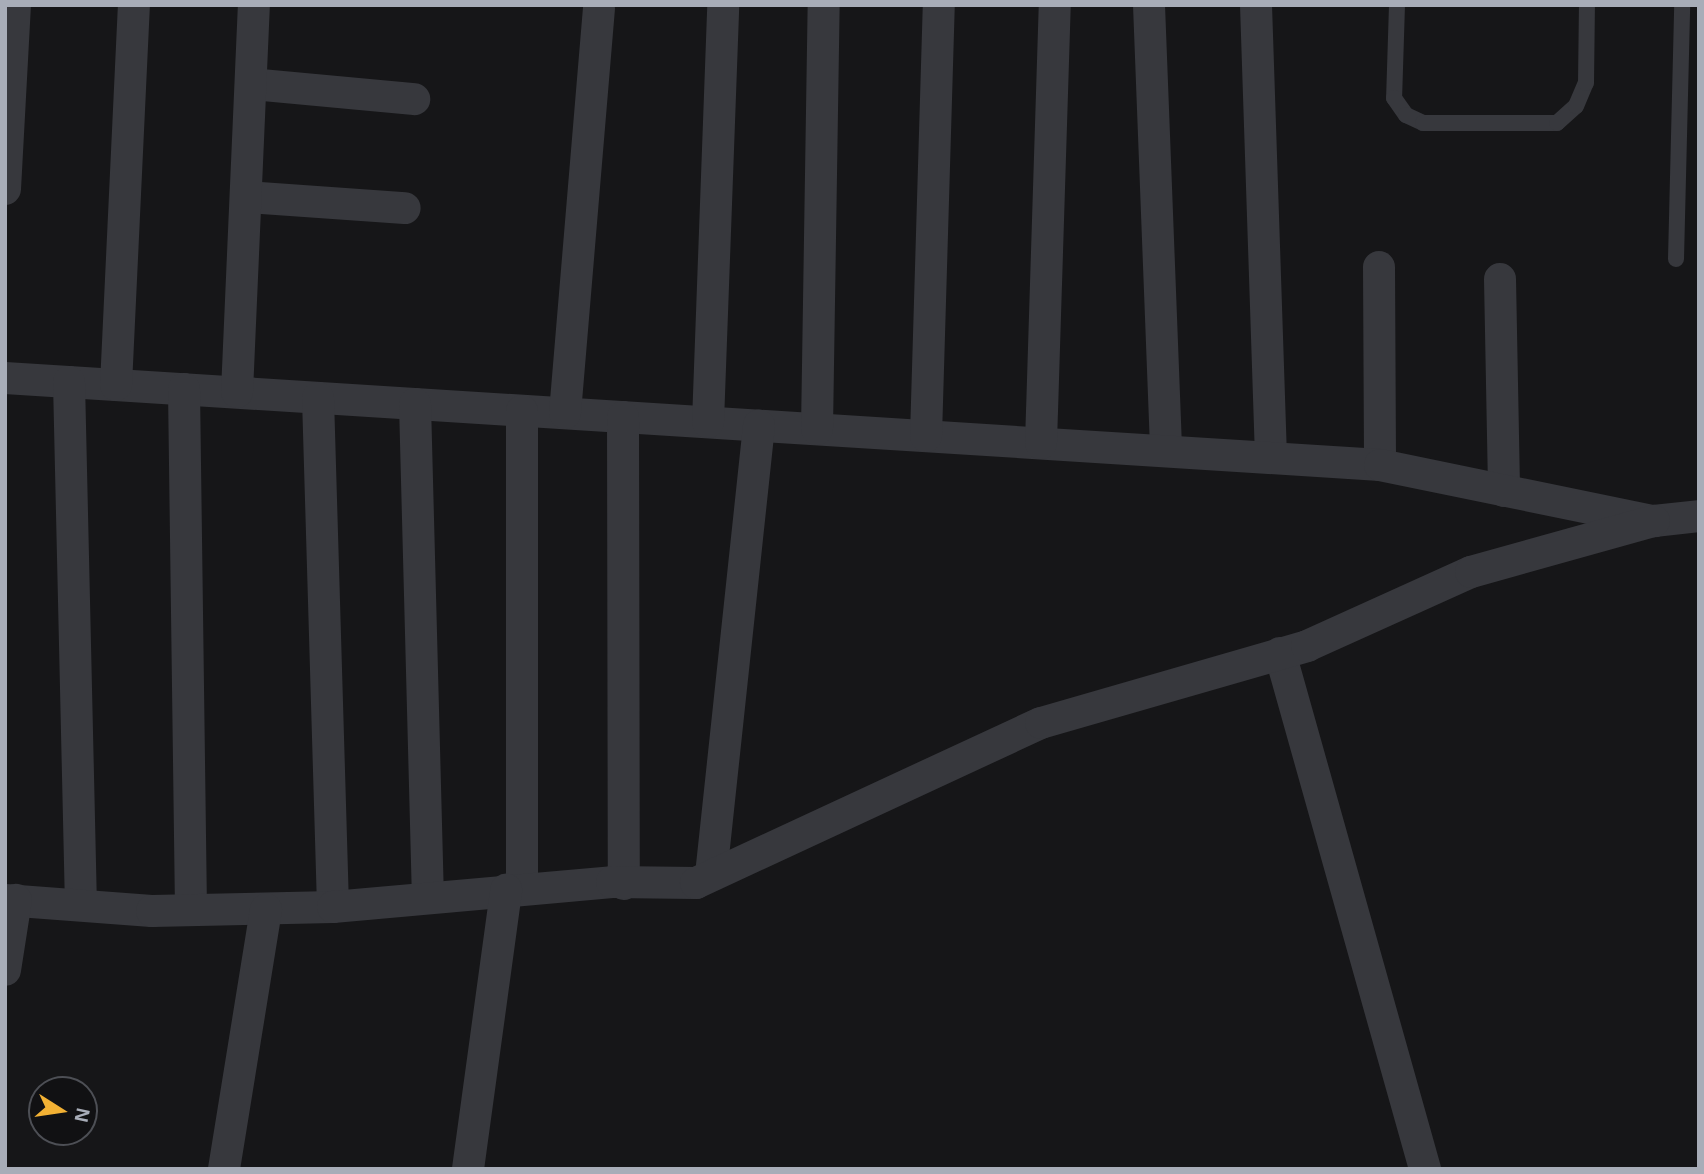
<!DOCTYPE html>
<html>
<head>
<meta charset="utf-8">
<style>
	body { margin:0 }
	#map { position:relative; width:1704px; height:1174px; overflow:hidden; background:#161618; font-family:Arial,sans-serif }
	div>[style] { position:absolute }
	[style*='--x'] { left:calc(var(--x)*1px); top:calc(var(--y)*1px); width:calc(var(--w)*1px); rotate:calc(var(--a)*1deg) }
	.service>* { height:16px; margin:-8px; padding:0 8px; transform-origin:8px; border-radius:8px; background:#37383d }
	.minor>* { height:32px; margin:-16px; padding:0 16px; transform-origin:16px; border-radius:16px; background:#37383d }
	span { translate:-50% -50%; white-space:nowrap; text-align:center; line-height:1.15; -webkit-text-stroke:5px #111113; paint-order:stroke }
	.frame { position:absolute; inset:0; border:7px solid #a8adb8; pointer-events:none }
	.north { position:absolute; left:28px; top:1076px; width:70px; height:70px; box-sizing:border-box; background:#111113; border:2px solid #4d4f55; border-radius:50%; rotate:102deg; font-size:19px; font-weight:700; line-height:28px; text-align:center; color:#a8adb8 }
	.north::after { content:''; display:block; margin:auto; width:24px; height:32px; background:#f2b134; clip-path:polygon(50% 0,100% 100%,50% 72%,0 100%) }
</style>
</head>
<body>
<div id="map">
	<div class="service">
		<i style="--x:1397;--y:5;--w:93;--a:91.8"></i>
		<i style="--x:1394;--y:98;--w:21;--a:55"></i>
		<i style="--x:1406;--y:115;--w:19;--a:25"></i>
		<i style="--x:1423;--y:123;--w:134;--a:0"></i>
		<i style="--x:1557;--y:123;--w:25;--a:-42"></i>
		<i style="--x:1576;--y:106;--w:25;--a:-67"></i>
		<i style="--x:1586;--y:83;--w:78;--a:-89.3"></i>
		<i style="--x:1676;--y:259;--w:254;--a:-88.6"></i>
	</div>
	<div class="minor">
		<i style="--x:1149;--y:5;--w:446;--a:87.8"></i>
		<i style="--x:1256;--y:5;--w:453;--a:88.1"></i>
		<i style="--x:251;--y:84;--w:164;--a:5.3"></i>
		<i style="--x:5;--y:189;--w:184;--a:-86.9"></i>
		<i style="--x:246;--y:197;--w:159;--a:4"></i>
		<i style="--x:1379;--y:267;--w:198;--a:89.7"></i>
		<i style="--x:1500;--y:279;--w:212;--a:88.9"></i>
		<i style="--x:5;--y:378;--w:1378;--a:3.62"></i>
		<i style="--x:1380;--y:465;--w:280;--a:11.6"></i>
		<i style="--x:1654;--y:521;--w:45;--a:-6.3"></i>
		<i style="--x:69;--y:382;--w:523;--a:88.69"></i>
		<i style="--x:116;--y:385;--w:380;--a:-87.3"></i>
		<i style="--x:184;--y:389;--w:521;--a:89.23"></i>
		<i style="--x:237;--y:392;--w:387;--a:-87.5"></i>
		<i style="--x:318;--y:398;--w:509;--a:88.31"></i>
		<i style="--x:415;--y:404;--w:494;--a:88.5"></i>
		<i style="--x:565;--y:413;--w:406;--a:-85.2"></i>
		<i style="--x:623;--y:417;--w:467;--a:89.9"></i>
		<i style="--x:708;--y:422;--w:417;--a:-87.9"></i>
		<i style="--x:817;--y:429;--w:424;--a:-89.1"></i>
		<i style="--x:926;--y:436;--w:431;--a:-88.3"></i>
		<i style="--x:1041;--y:443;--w:438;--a:-88.2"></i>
		<i style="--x:1280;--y:653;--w:536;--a:74.3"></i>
		<i style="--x:711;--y:875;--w:452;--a:-83.9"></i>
		<i style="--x:522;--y:889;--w:478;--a:-90"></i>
		<i style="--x:5;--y:900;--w:147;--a:4.3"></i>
		<i style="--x:152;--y:911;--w:181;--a:-1.3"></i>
		<i style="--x:333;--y:907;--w:280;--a:-5.1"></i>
		<i style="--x:612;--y:882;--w:84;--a:0.7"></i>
		<i style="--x:696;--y:883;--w:380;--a:-24.9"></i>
		<i style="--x:1041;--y:723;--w:277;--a:-16.1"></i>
		<i style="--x:1307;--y:646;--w:180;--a:-24.3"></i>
		<i style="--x:1471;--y:572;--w:190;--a:-15.6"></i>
		<i style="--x:5;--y:970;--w:71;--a:-81.1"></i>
		<i style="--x:224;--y:1169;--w:263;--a:-80.8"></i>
		<i style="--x:468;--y:1169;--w:282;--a:-82.2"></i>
	</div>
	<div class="frame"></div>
	<div class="north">N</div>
</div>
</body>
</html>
